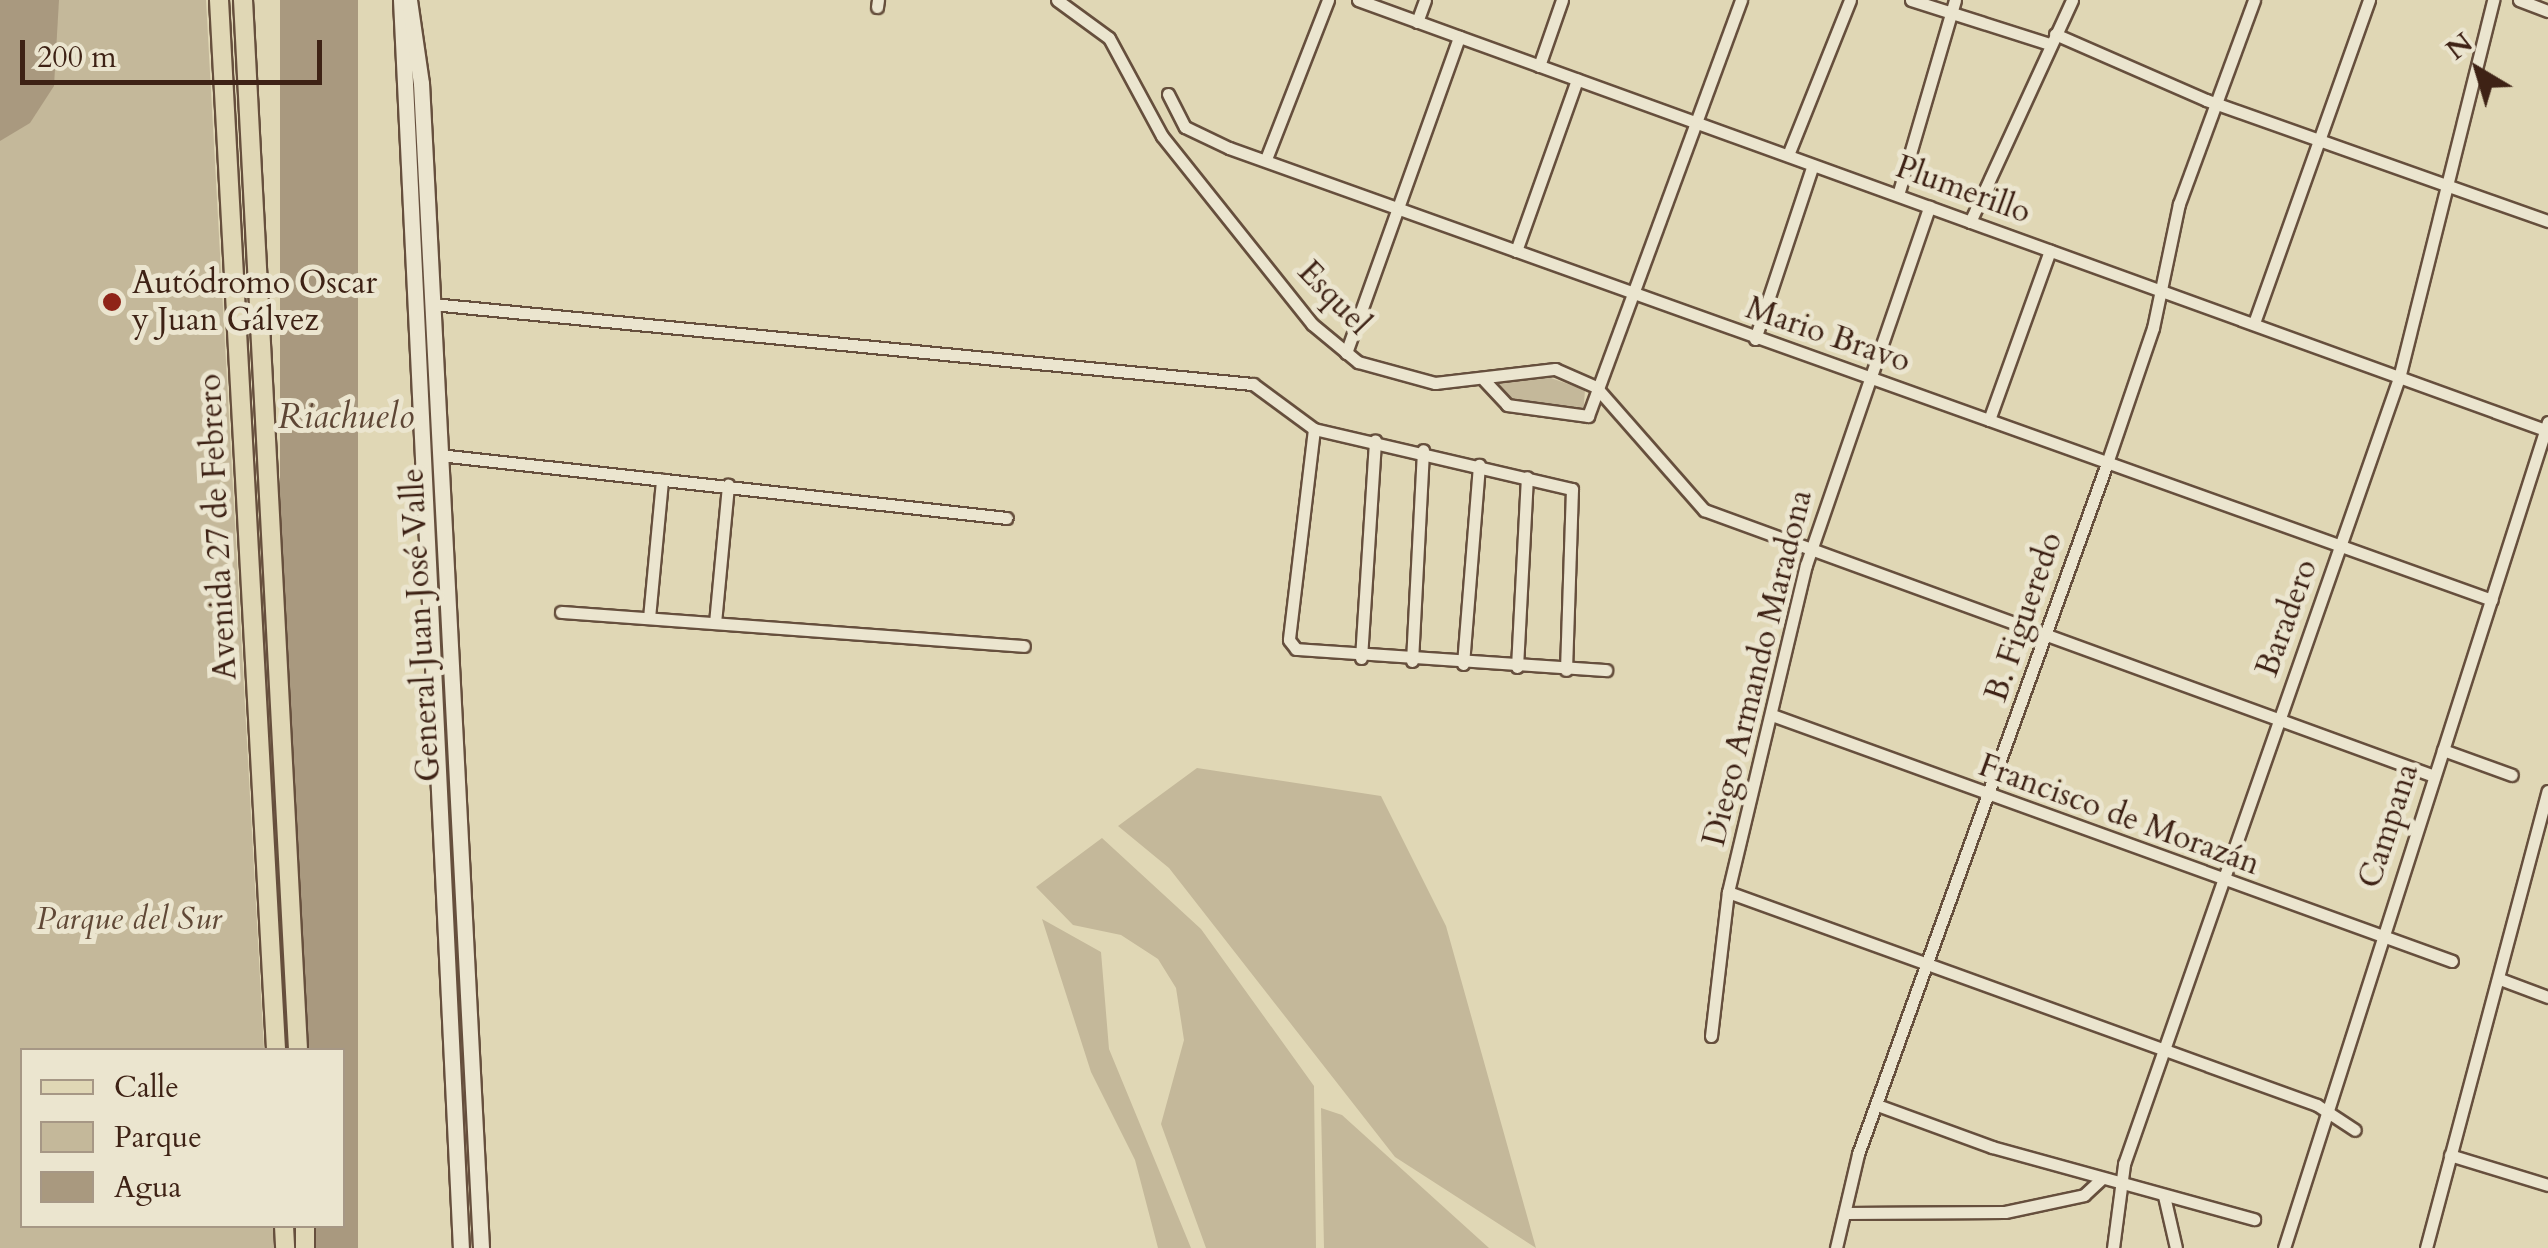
<!DOCTYPE html>
<html>
<head>
<meta charset="utf-8">
<style>
	body { margin:0 }
	#map { position:relative; width:2548px; height:1248px; overflow:hidden; background:#e0d7b5; font-family:Cardo,serif }
	div>[style] { position:absolute }
	[style*='--x'] { left:calc(var(--x)*1px); top:calc(var(--y)*1px); width:calc(var(--w)*1px); rotate:calc(var(--a)*1deg) }
	.green>* { inset:0; background:#c4b89a }
	.water>* { inset:0; background:#a9997f; transform-origin:0 0 }
	.roads { filter:drop-shadow(2px 0 #664f3d) drop-shadow(-2px 0 #664f3d) drop-shadow(0 2px #664f3d) drop-shadow(0 -2px #664f3d) }
	.street>* { height:11px; margin:-5.5px; padding:0 5.5px; transform-origin:5.5px; border-radius:5.5px; background:#ebe5cf }
	.secondary>* { height:15px; margin:-7.5px; padding:0 7.5px; transform-origin:7.5px; border-radius:7.5px; background:#ebe5cf }
	.primary>* { height:18px; margin:-9px; padding:0 9px; transform-origin:9px; border-radius:9px; background:#e0d7b5 }
	.dots>* { width:28px; height:28px; translate:-50% -50%; box-sizing:border-box; border:5px solid #ebe5cf; border-radius:50% }
	span { translate:-50% -50%; white-space:nowrap; text-align:center; line-height:1.15; -webkit-text-stroke:10px #ebe5cf; paint-order:stroke }
	.street-label { font-size:32px; color:#3e2215 }
	.poi-label { font-size:32px; color:#3e2215 }
	.left { translate:0 -50%; text-align:left }
	.park-label { font-size:32px; color:#604836; font-style:italic }
	.water-label { font-size:35px; color:#5e4635; font-style:italic }
	.legend { position:absolute; left:20px; top:1048px; width:325px; height:180px; box-sizing:border-box; background:#ebe5cf; border:2px solid #a69785; margin:0; padding:12px 18px; list-style:none; font-size:30px; color:#3e2215 }
	.legend li { display:flex; align-items:center; gap:20px; height:50px }
	.legend b { width:50px; border:2px solid #a69785 }
	.north { position:absolute; left:2428px; top:20px; width:100px; height:100px; -webkit-text-stroke:8px #ebe5cf; paint-order:stroke; rotate:322deg; font-size:28px; font-weight:700; line-height:40px; text-align:center; color:#3e2215 }
	.north::after { content:''; display:block; margin:auto; width:35px; height:45px; background:#3e2215; clip-path:polygon(50% 0,100% 100%,50% 72%,0 100%) }
	.scale { position:absolute; left:20px; top:40px; width:302px; height:45px; box-sizing:border-box; border:5px solid #3e2215; border-top:0; padding-left:12px; font-size:30px; line-height:35px; white-space:nowrap; color:#3e2215; -webkit-text-stroke:8px #ebe5cf; paint-order:stroke }
</style>
</head>
<body>
<div id="map">
	<div class="green">
		<i style="clip-path:polygon(0 0,206px 0,264px 1050px,22px 1050px,22px 1226px,274px 1226px,275px 1248px,0 1248px)"></i>
		<i style="clip-path:polygon(1534px 372px,1585px 390px,1583px 416px,1506px 400px,1495px 383px)"></i>
		<i style="clip-path:polygon(1197px 768px,1381px 796px,1446px 926px,1536px 1248px,1395px 1157px,1169px 868px,1118px 826px)"></i>
		<i style="clip-path:polygon(1102px 838px,1201px 929px,1314px 1086px,1316px 1248px,1206px 1248px,1161px 1124px,1184px 1040px,1176px 988px,1158px 959px,1121px 935px,1073px 925px,1036px 887px)"></i>
		<i style="clip-path:polygon(1042px 919px,1101px 952px,1109px 1049px,1191px 1248px,1158px 1248px,1135px 1160px,1091px 1072px)"></i>
		<i style="clip-path:polygon(1321px 1108px,1342px 1115px,1489px 1248px,1324px 1248px)"></i>
	</div>
	<div class="water">
		<i style="clip-path:polygon(0 0,59px 0,54px 86px,30px 123px,0 141px)"></i>
		<i style="left:280px;top:0;width:78px;height:1250px"></i>
	</div>
	<div class="roads">
		<div class="street">
			<i style="--x:1057;--y:0;--w:64;--a:36.2"></i>
			<i style="--x:1109;--y:38;--w:111;--a:61.6"></i>
			<i style="--x:1162;--y:136;--w:241;--a:51.4"></i>
			<i style="--x:1312;--y:324;--w:60;--a:39.6"></i>
			<i style="--x:1358;--y:362;--w:80;--a:15.3"></i>
			<i style="--x:1435;--y:383;--w:121;--a:-6.7"></i>
			<i style="--x:1555;--y:369;--w:45;--a:23.7"></i>
			<i style="--x:1596;--y:387;--w:164;--a:48.7"></i>
			<i style="--x:1704;--y:510;--w:777;--a:20.02"></i>
			<i style="--x:1358;--y:0;--w:1266;--a:19.91"></i>
			<i style="--x:1911;--y:0;--w:146;--a:17.6"></i>
			<i style="--x:2519;--y:0;--w:31;--a:21"></i>
			<i style="--x:877;--y:7;--w:7;--a:-82"></i>
			<i style="--x:1417;--y:22;--w:23;--a:-70"></i>
			<i style="--x:2055;--y:34;--w:165;--a:23.6"></i>
			<i style="--x:2206;--y:100;--w:363;--a:19.5"></i>
			<i style="--x:1539;--y:66;--w:70;--a:-70.8"></i>
			<i style="--x:1168;--y:94;--w:37;--a:63"></i>
			<i style="--x:1185;--y:127;--w:49;--a:25.5"></i>
			<i style="--x:1229;--y:148;--w:1341;--a:19.69"></i>
			<i style="--x:1788;--y:155;--w:167;--a:-68.2"></i>
			<i style="--x:1266;--y:159;--w:171;--a:-68.7"></i>
			<i style="--x:1898;--y:195;--w:203;--a:-73.7"></i>
			<i style="--x:1970;--y:222;--w:244;--a:-65.3"></i>
			<i style="--x:1516;--y:251;--w:182;--a:-70.4"></i>
			<i style="--x:432;--y:304;--w:825;--a:5.57"></i>
			<i style="--x:1253;--y:384;--w:76;--a:36.4"></i>
			<i style="--x:1314;--y:429;--w:265;--a:13.1"></i>
			<i style="--x:1572;--y:489;--w:181;--a:91.9"></i>
			<i style="--x:2254;--y:323;--w:343;--a:-70.4"></i>
			<i style="--x:1755;--y:339;--w:183;--a:-71.6"></i>
			<i style="--x:1346;--y:353;--w:336;--a:-70.3"></i>
			<i style="--x:1484;--y:380;--w:34;--a:47"></i>
			<i style="--x:1507;--y:405;--w:82;--a:7.7"></i>
			<i style="--x:1588;--y:416;--w:443;--a:-69.8"></i>
			<i style="--x:1989;--y:420;--w:180;--a:-70.2"></i>
			<i style="--x:1314;--y:429;--w:212;--a:96.8"></i>
			<i style="--x:1289;--y:640;--w:11;--a:52"></i>
			<i style="--x:1296;--y:649;--w:311;--a:3.9"></i>
			<i style="--x:439;--y:455;--w:571;--a:6.33"></i>
			<i style="--x:561;--y:612;--w:464;--a:4.2"></i>
			<i style="--x:649;--y:618;--w:139;--a:-84.6"></i>
			<i style="--x:715;--y:623;--w:139;--a:-84.6"></i>
			<i style="--x:1361;--y:658;--w:218;--a:-86.3"></i>
			<i style="--x:1412;--y:661;--w:211;--a:-87"></i>
			<i style="--x:1463;--y:664;--w:200;--a:-85.4"></i>
			<i style="--x:1517;--y:667;--w:190;--a:-87"></i>
			<i style="--x:1772;--y:715;--w:723;--a:19.89"></i>
			<i style="--x:2443;--y:750;--w:73;--a:19.9"></i>
			<i style="--x:1728;--y:892;--w:626;--a:19.88"></i>
			<i style="--x:2317;--y:1105;--w:45;--a:33.3"></i>
			<i style="--x:2500;--y:979;--w:51;--a:20.6"></i>
			<i style="--x:1711;--y:1036;--w:145;--a:-83.3"></i>
			<i style="--x:1728;--y:892;--w:336;--a:-76.6"></i>
			<i style="--x:1806;--y:565;--w:379;--a:-71"></i>
			<i style="--x:1880;--y:1106;--w:119;--a:20.1"></i>
			<i style="--x:1992;--y:1147;--w:272;--a:15.4"></i>
			<i style="--x:2450;--y:1155;--w:102;--a:17"></i>
			<i style="--x:2164;--y:1196;--w:53;--a:77"></i>
			<i style="--x:1845;--y:1213;--w:160;--a:-0.4"></i>
			<i style="--x:2005;--y:1212;--w:81;--a:-12.1"></i>
			<i style="--x:2084;--y:1195;--w:25;--a:-43"></i>
			<i style="--x:1836;--y:1248;--w:97;--a:-76.8"></i>
			<i style="--x:1858;--y:1154;--w:734;--a:-70.18"></i>
			<i style="--x:2107;--y:463;--w:143;--a:-71.2"></i>
			<i style="--x:2153;--y:328;--w:127;--a:-78.2"></i>
			<i style="--x:2179;--y:204;--w:217;--a:-69.8"></i>
			<i style="--x:2113;--y:1248;--w:85;--a:-82.5"></i>
			<i style="--x:2124;--y:1164;--w:833;--a:-70.72"></i>
			<i style="--x:2399;--y:378;--w:390;--a:-76"></i>
			<i style="--x:2284;--y:1248;--w:867;--a:-72.28"></i>
			<i style="--x:2426;--y:1248;--w:473;--a:-75.1"></i>
		</div>
		<div class="secondary">
			<i style="--x:401;--y:0;--w:1249;--a:87.25"></i>
			<i style="--x:409;--y:0;--w:84;--a:81.8"></i>
			<i style="--x:421;--y:83;--w:1167;--a:87.05"></i>
		</div>
		<div class="primary">
			<i style="--x:219;--y:0;--w:1052;--a:86.89"></i>
			<i style="--x:243;--y:0;--w:1051;--a:87"></i>
			<i style="--x:284;--y:1226;--w:22;--a:87"></i>
			<i style="--x:305;--y:1226;--w:22;--a:90"></i>
		</div>
	</div>
	<div class="dots">
		<i style="left:112px;top:302px;background:#8f2418"></i>
	</div>
	<div class="street-label">
		<span style="left:1963px;top:190px;rotate:20deg">Plumerillo</span>
		<span style="left:1334px;top:298px;rotate:46deg">Esquel</span>
		<span style="left:1828px;top:335px;rotate:19deg">Mario Bravo</span>
		<span style="left:218px;top:527px;rotate:-93deg">Avenida 27 de Febrero</span>
		<span style="left:2024px;top:617px;rotate:-71deg">B. Figueredo</span>
		<span style="left:2287px;top:618px;rotate:-70deg">Baradero</span>
		<span style="left:421px;top:625px;rotate:-93deg">General Juan José Valle</span>
		<span style="left:1758px;top:668px;rotate:-76deg">Diego Armando Maradona</span>
		<span style="left:2119px;top:815px;rotate:20deg">Francisco de Morazán</span>
		<span style="left:2389px;top:826px;rotate:-72deg">Campana</span>
	</div>
	<div class="poi-label">
		<span class="left" style="left:132px;top:302px">Autódromo Oscar<br>y Juan Gálvez</span>
	</div>
	<div class="park-label">
		<span style="left:129px;top:919px">Parque del Sur</span>
	</div>
	<div class="water-label">
		<span style="left:346px;top:417px">Riachuelo</span>
	</div>
	<ul class="legend">
	<li><b style="height:12px;background:#e0d7b5"></b>Calle</li>
	<li><b style="height:28px;background:#c4b89a"></b>Parque</li>
	<li><b style="height:28px;background:#a9997f"></b>Agua</li>
	</ul>
	<div class="north">N</div>
	<div class="scale">200 m</div>
</div>
</body>
</html>
